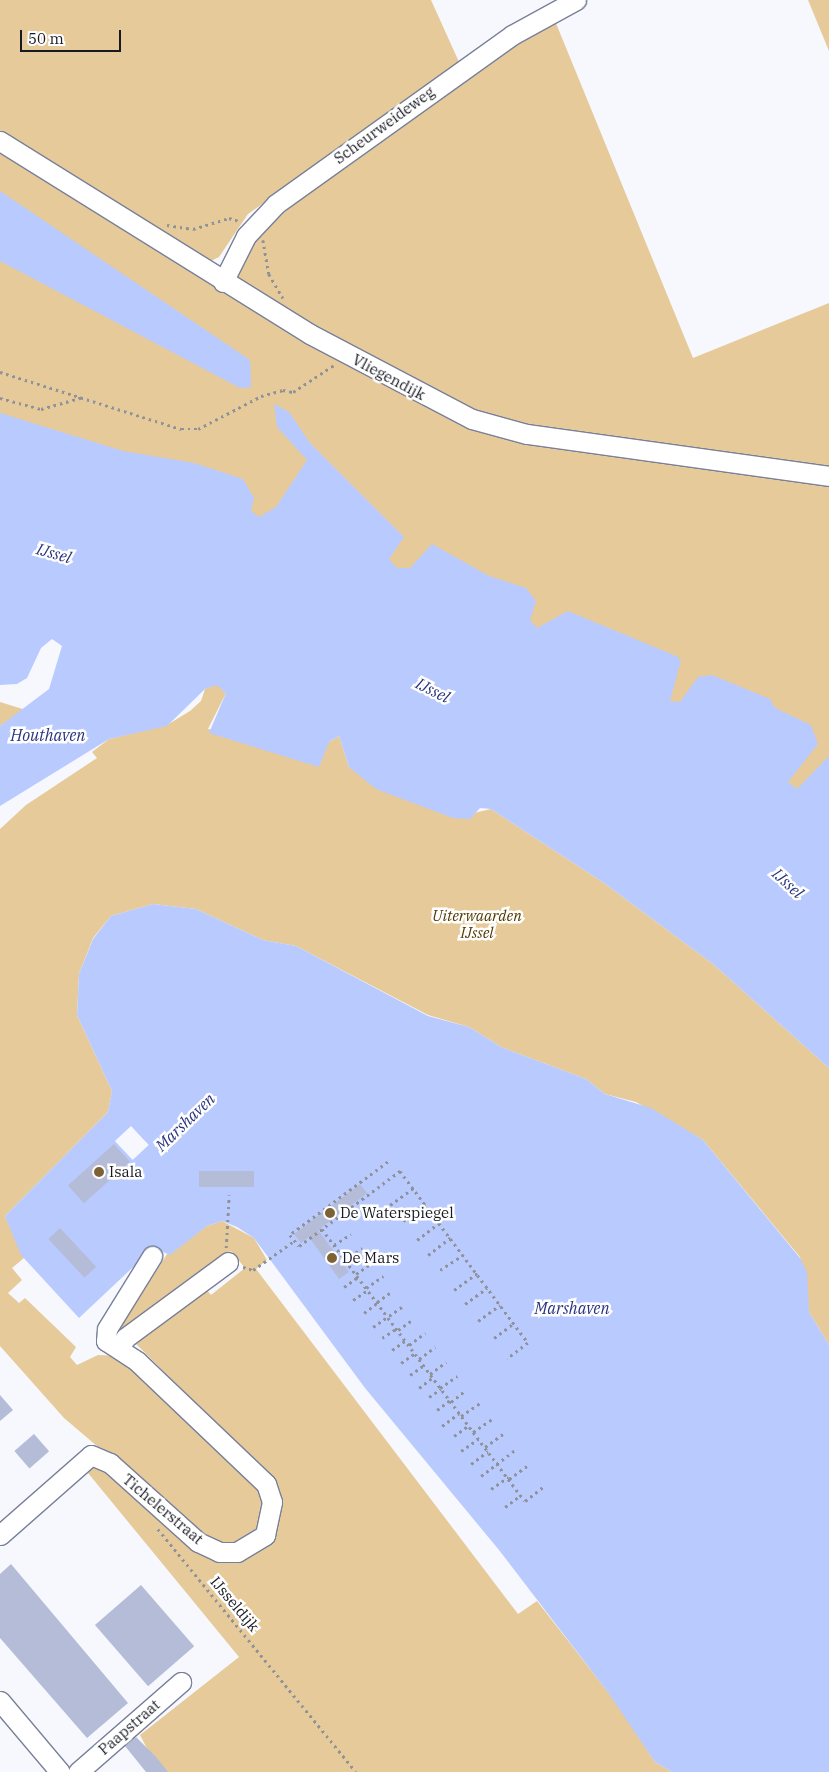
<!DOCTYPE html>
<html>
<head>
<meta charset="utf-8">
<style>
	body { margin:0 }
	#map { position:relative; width:829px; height:1772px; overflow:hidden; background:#f6f8fe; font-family:"IBM Plex Serif",serif }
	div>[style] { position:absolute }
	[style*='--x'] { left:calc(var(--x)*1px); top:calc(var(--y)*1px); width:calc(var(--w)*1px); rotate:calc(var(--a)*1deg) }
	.green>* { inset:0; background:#e6ca9a }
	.water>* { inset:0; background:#b9cafe }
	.pier>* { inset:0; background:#f6f8fe; transform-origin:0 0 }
	.building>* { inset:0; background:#b4bcd7; transform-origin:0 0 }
	.path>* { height:2.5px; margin-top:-1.25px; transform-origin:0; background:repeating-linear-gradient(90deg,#90929a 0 2.5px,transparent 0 6.5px) }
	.roads { filter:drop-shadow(1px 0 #788099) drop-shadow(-1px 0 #788099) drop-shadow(0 1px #788099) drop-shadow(0 -1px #788099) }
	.minor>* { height:19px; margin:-9.5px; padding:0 9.5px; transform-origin:9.5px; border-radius:9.5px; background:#fff }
	.dots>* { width:14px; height:14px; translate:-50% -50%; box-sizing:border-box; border:2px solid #fff; border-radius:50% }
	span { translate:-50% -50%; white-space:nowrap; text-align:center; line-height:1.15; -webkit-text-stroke:5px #fff; paint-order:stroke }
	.street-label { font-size:15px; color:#171a23 }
	.park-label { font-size:15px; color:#523900; font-style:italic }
	.poi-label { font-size:15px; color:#171a23 }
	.left { translate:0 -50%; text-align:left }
	.water-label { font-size:16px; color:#28347e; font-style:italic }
	.scale { position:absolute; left:20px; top:30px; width:101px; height:22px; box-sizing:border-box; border:2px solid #171a23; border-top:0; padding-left:6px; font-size:15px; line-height:18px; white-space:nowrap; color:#171a23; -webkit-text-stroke:4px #fff; paint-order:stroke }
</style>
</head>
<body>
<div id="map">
	<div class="green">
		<i style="clip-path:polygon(0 0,431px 0,459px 62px,248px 214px,219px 257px,207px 263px,0 133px)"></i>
		<i style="clip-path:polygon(808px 0,829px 0,829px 51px)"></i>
		<i style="clip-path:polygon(553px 16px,693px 358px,829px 303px,829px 466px,544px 429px,488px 418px,439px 399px,240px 283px,235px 269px,244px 248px,332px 170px)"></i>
		<i style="clip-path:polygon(0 147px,441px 412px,829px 476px,829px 820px,0 442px)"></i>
		<i style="clip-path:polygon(216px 684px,226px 693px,208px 729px,329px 742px,339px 736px,349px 767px,474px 813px,491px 809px,604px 883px,713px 964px,829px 1068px,829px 1345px,809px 1312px,800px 1257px,703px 1140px,636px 1102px,605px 1094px,586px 1079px,503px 1048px,469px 1027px,428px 1015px,296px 946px,263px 940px,196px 909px,153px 904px,111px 916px,93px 938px,79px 974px,77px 1015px,112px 1091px,108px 1112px,5px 1216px,24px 1258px,12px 1268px,22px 1280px,8px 1293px,19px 1303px,25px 1298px,76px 1347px,70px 1357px,77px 1365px,98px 1355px,123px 1356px,265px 1493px,262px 1528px,243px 1544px,212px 1544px,64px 1418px,0 1346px,0 829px,26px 805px,97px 758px,92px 752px,109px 739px,167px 725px,190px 711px,201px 701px,205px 689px)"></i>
		<i style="clip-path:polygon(0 702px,26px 710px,0 726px)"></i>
		<i style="clip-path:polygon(222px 1221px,254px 1238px,267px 1260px,256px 1269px,518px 1614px,537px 1601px,622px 1710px,655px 1762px,672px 1772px,164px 1772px,153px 1760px,140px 1735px,239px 1657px,88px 1473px,93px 1468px,108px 1470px,201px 1550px,266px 1541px,268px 1475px,130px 1338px,203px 1285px,211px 1295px,245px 1268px,231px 1251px,114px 1338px,167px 1254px,207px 1226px)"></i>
	</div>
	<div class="water">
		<i style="clip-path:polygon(0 191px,250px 360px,251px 387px,240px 388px,0 261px)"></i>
		<i style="clip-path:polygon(274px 404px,289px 412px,310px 443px,404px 537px,389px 559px,397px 568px,410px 568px,432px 544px,489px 576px,526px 588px,536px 601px,530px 620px,537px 628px,568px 611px,676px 656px,681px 660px,670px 701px,680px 702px,698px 677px,712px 675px,770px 699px,775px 708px,811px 725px,818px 744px,788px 782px,797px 789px,829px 756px,829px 1068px,713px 964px,604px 883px,491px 809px,480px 808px,470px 819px,453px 818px,376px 789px,349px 767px,339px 736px,329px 742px,319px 767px,209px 733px,226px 693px,216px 685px,205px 689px,167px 726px,109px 739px,0 806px,0 726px,49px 689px,62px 646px,52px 639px,41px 648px,27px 678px,17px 684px,0 685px,0 413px,123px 451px,194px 463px,243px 479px,254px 498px,251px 511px,259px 517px,276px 507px,307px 460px,277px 427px)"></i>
		<i style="clip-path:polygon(153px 904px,196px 909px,263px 940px,296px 946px,428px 1016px,469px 1027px,503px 1048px,586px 1079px,605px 1094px,651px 1108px,703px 1140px,800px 1258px,807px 1272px,809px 1312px,829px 1345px,829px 1772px,672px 1772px,655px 1762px,607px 1691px,499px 1550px,365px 1388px,254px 1238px,237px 1227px,222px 1221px,207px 1226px,170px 1255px,158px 1250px,147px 1254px,79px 1318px,21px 1255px,5px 1216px,108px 1112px,112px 1091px,77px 1015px,79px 974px,93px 939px,111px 916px)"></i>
	</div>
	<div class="pier">
		<i style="left:131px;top:1126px;width:26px;height:22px;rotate:47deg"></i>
	</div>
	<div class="building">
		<i style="left:114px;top:1144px;width:24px;height:62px;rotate:48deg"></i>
		<i style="left:254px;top:1171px;width:16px;height:55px;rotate:90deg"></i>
		<i style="clip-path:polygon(360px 1184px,367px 1193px,318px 1230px,349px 1272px,339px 1279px,309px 1237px,301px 1243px,294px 1234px)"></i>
		<i style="left:60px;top:1228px;width:53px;height:16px;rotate:47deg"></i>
		<i style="clip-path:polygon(0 1395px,13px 1410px,0 1421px)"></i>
		<i style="left:34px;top:1434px;width:23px;height:26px;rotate:49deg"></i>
		<i style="clip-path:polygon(11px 1564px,128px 1703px,87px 1738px,0 1638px,0 1574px)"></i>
		<i style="left:141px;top:1585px;width:81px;height:61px;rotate:49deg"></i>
		<i style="clip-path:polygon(136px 1737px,156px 1757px,168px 1772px,146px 1772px,125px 1746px)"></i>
	</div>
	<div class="path">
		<i style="--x:167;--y:225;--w:26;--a:9"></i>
		<i style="--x:193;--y:229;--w:38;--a:-17"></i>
		<i style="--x:229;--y:218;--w:10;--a:17"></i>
		<i style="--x:263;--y:240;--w:35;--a:80"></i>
		<i style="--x:269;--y:274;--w:28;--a:60"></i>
		<i style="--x:0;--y:372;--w:190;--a:17.5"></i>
		<i style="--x:181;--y:429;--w:17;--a:0"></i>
		<i style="--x:198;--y:429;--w:71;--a:-27.6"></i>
		<i style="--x:261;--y:396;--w:23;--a:-15"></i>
		<i style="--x:283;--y:390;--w:10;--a:11"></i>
		<i style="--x:293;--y:392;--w:49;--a:-33.4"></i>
		<i style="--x:0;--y:398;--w:42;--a:15"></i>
		<i style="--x:41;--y:409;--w:44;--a:-15.9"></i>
		<i style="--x:388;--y:1162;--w:122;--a:143.3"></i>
		<i style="--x:290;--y:1235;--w:14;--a:51"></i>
		<i style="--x:299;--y:1246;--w:126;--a:-36.6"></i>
		<i style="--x:400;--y:1171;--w:214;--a:53.3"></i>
		<i style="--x:528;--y:1343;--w:26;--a:143"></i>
		<i style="--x:390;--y:1205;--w:29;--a:-36"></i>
		<i style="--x:403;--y:1221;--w:28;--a:-38"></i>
		<i style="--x:322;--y:1229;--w:339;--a:53.3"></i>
		<i style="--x:525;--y:1501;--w:23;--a:-38"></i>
		<i style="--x:417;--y:1240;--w:28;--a:-38"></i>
		<i style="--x:334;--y:1245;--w:20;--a:-33"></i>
		<i style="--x:226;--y:1248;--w:53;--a:-86.8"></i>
		<i style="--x:428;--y:1255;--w:28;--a:-38"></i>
		<i style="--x:345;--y:1260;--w:21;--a:-35"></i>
		<i style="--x:243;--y:1267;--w:10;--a:17"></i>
		<i style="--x:253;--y:1270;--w:50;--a:-35.3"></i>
		<i style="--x:440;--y:1270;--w:27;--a:-33"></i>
		<i style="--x:356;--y:1274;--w:21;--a:-35"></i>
		<i style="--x:344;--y:1287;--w:17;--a:-36"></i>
		<i style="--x:366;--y:1288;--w:21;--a:-35"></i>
		<i style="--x:454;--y:1290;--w:29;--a:-36"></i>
		<i style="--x:353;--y:1300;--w:18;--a:-34"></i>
		<i style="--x:377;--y:1302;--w:19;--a:-35"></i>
		<i style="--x:465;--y:1304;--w:27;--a:-36"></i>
		<i style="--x:364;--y:1313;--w:16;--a:-38"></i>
		<i style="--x:478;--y:1321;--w:27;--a:-36"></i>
		<i style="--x:373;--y:1327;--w:38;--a:-35"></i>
		<i style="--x:398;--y:1330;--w:19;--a:-35"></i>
		<i style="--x:382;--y:1338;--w:17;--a:-33"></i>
		<i style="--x:494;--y:1338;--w:25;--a:-37"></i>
		<i style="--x:409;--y:1345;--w:20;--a:-37"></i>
		<i style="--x:392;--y:1350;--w:16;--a:-35"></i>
		<i style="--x:419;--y:1359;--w:20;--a:-37"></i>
		<i style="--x:401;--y:1363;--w:16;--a:-35"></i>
		<i style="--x:430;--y:1374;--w:20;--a:-37"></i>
		<i style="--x:410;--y:1375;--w:16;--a:-35"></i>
		<i style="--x:419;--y:1388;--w:18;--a:-38"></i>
		<i style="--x:440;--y:1388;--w:21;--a:-35"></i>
		<i style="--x:429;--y:1397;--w:14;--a:-34"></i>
		<i style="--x:451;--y:1402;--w:19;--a:-39"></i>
		<i style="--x:437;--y:1410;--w:16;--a:-38"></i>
		<i style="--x:461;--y:1416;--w:23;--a:-34"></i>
		<i style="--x:442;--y:1426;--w:21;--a:-37"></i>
		<i style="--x:473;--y:1432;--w:23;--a:-34"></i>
		<i style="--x:454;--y:1436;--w:17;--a:-36"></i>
		<i style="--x:485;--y:1447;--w:22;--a:-36"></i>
		<i style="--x:461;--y:1451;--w:21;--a:-35"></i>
		<i style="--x:471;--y:1464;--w:21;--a:-37"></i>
		<i style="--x:481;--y:1476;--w:43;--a:-37.4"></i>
		<i style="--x:509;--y:1479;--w:22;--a:-36"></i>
		<i style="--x:491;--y:1489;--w:21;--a:-35"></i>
		<i style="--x:505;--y:1507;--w:20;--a:-37"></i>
		<i style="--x:158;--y:1529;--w:313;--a:50.8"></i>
	</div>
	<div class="roads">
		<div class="minor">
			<i style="--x:0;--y:141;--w:365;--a:31.9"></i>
			<i style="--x:310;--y:334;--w:183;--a:27.7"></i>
			<i style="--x:472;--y:419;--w:57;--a:15.3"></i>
			<i style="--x:527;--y:434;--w:305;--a:7.9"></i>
			<i style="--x:223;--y:282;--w:51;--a:-63.4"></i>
			<i style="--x:246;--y:236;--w:44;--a:-46.8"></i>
			<i style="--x:276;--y:204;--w:290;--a:-35.6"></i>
			<i style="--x:512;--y:35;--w:73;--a:-28.7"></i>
			<i style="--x:120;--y:1348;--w:11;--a:-63"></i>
			<i style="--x:125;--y:1338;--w:128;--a:-36.4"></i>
			<i style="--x:0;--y:1535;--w:121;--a:-41.3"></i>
			<i style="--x:91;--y:1455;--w:21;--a:23"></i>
			<i style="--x:110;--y:1463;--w:118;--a:41.9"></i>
			<i style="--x:198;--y:1542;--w:23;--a:25"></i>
			<i style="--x:219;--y:1552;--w:18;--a:0"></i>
			<i style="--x:237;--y:1552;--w:33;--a:-31"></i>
			<i style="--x:265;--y:1535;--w:34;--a:-78"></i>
			<i style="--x:272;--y:1502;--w:19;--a:-108"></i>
			<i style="--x:266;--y:1484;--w:178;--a:-136.4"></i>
			<i style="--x:137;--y:1361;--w:37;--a:-147"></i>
			<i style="--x:106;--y:1341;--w:12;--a:-85"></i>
			<i style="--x:107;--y:1329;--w:86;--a:-58.3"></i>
			<i style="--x:0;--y:1701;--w:93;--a:49.8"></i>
			<i style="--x:78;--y:1772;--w:137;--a:-41.1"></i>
		</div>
	</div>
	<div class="dots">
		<i style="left:99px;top:1172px;background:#7c6234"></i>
		<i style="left:330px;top:1213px;background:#7c6234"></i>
		<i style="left:332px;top:1258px;background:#7c6234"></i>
	</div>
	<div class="street-label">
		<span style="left:384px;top:125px;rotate:-36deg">Scheurweideweg</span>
		<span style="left:389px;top:377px;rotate:28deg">Vliegendijk</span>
		<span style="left:163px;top:1509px;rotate:40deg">Tichelerstraat</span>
		<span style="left:235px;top:1604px;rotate:50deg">IJsseldijk</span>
		<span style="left:129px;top:1727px;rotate:-41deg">Paapstraat</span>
	</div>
	<div class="park-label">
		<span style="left:477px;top:924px">Uiterwaarden<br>IJssel</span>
	</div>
	<div class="poi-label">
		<span class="left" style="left:109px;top:1172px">Isala</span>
		<span class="left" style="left:340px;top:1213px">De Waterspiegel</span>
		<span class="left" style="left:342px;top:1258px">De Mars</span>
	</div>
	<div class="water-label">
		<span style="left:54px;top:553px;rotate:16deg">IJssel</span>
		<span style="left:433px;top:690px;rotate:27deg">IJssel</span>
		<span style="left:48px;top:735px">Houthaven</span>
		<span style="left:788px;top:883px;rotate:43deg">IJssel</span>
		<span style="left:185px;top:1122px;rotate:-44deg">Marshaven</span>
		<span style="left:572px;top:1308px">Marshaven</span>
	</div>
	<div class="scale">50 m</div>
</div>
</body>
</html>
